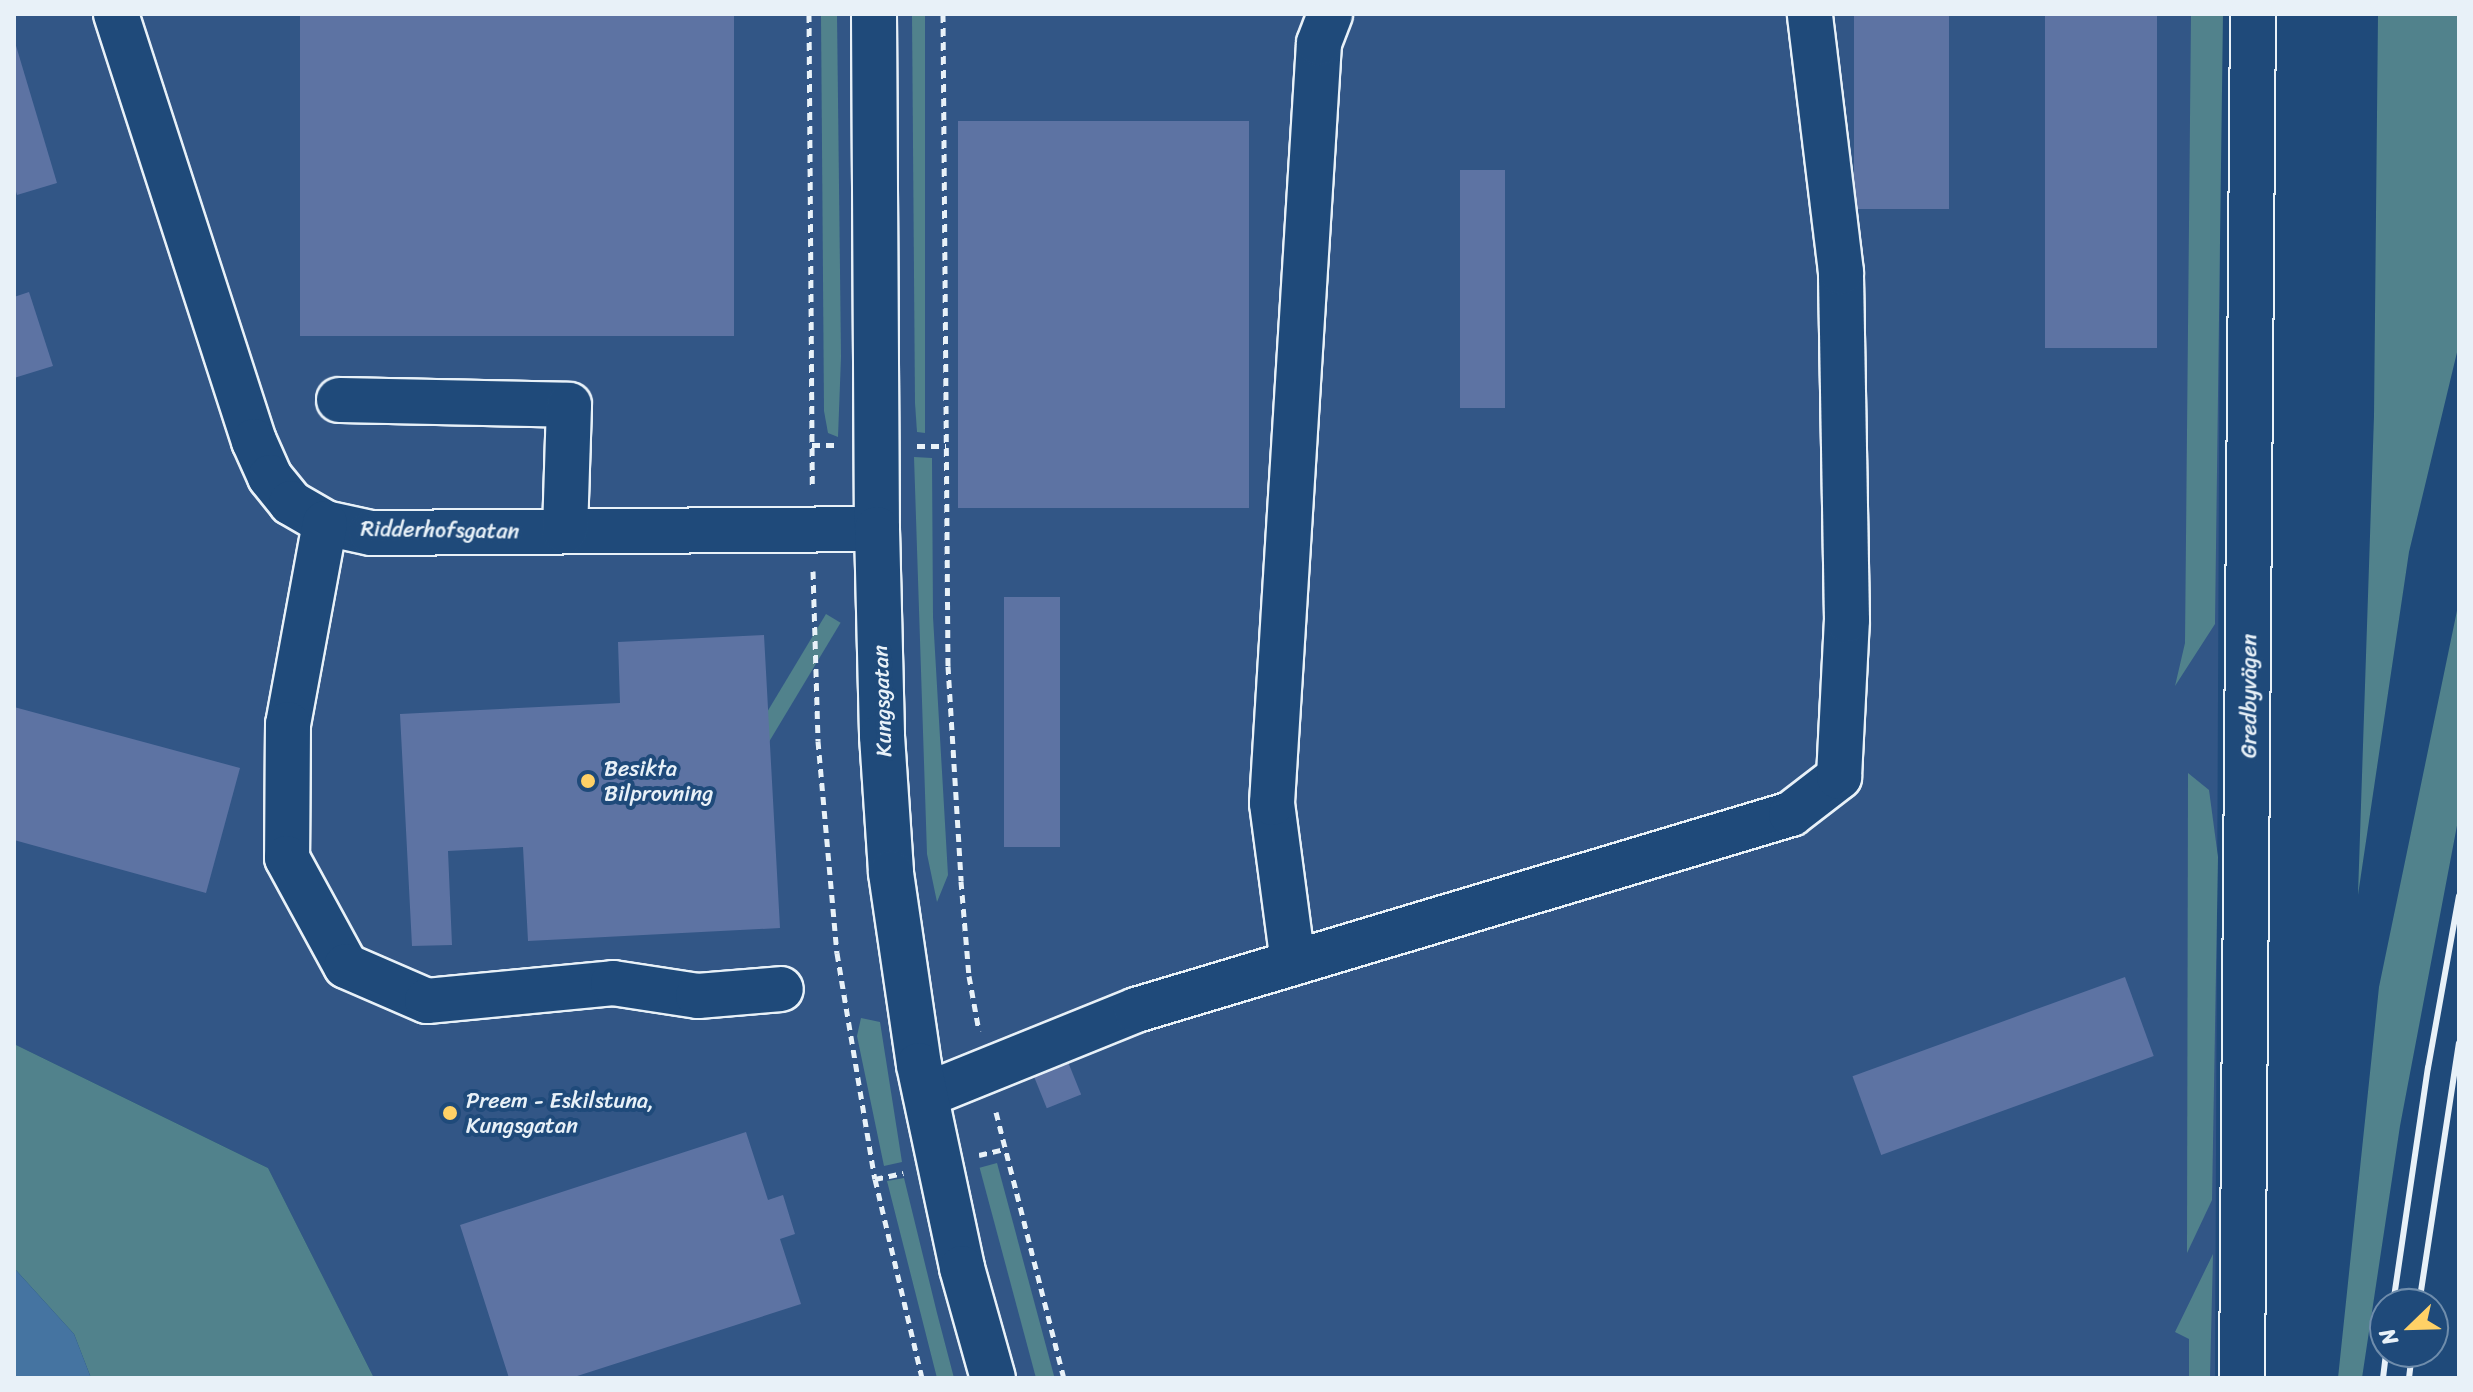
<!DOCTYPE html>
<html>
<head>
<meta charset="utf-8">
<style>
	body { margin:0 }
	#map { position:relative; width:2473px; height:1392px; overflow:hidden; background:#1f4a7a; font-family:Sriracha,sans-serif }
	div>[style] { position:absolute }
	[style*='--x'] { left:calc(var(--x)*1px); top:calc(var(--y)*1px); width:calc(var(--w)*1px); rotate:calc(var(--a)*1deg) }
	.built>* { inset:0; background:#325686 }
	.green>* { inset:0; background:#51828c; transform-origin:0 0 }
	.water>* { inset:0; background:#4574a1 }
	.building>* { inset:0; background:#5d73a3; transform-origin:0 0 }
	.path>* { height:5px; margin-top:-2.5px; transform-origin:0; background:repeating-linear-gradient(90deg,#e8f1f8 0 8px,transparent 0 14px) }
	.roads { filter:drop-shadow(2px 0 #e8f1f8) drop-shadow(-2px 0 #e8f1f8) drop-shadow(0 2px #e8f1f8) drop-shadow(0 -2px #e8f1f8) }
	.minor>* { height:44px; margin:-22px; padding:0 22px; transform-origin:22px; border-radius:22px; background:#1f4a7a }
	.major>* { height:44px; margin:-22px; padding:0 22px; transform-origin:22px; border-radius:22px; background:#1f4a7a }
	.rail>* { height:6px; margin:-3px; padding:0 3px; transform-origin:3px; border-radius:3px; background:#e8f1f8 }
	.dots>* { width:22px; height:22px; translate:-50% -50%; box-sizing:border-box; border:4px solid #1f4a7a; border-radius:50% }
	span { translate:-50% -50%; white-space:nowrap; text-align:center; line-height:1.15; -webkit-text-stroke:8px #1f4a7a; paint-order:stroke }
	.street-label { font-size:22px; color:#e8f1f8 }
	.poi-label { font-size:22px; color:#e8f1f8 }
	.left { translate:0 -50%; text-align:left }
	.frame { position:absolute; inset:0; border:16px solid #e8f1f8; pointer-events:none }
	.north { position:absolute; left:2369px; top:1288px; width:80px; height:80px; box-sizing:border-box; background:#1f4a7a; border:2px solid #6f8dac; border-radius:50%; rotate:247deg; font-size:22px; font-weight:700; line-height:32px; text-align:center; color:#e8f1f8 }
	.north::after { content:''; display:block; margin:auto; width:28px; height:36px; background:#ffd166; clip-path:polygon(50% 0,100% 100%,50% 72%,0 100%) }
</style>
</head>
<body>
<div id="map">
	<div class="built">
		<i style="clip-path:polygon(14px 14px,2221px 14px,2215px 1378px,374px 1378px,268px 1168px,14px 1044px)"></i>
	</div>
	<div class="green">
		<i style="clip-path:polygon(821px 14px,837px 14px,841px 357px,838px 437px,828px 433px,824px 411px)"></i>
		<i style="clip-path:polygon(912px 14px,925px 14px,925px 433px,917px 432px,915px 403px)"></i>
		<i style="clip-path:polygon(2191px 14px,2223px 14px,2215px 624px,2175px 686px,2185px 643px)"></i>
		<i style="clip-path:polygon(2378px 14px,2459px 14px,2459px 344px,2409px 552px,2358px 895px,2374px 416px)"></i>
		<i style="clip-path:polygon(914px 457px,932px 458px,933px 617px,948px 875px,937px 902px,927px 854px)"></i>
		<i style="clip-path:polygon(2459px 601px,2459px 815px,2400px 1126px,2362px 1378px,2338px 1378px,2379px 987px)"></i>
		<i style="left:826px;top:614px;width:17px;height:313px;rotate:31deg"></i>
		<i style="clip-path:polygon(2188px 773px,2209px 790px,2218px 857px,2212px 1200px,2187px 1253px)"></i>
		<i style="clip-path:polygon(861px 1018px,880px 1022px,902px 1162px,884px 1166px,857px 1036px)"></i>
		<i style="clip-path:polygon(14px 1044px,268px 1168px,374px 1378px,91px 1378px,74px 1334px,14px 1268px)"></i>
		<i style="left:997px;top:1163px;width:222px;height:18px;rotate:75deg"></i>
		<i style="clip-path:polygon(904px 1178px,937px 1313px,954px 1378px,937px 1378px,887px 1181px)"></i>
		<i style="clip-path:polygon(2213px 1254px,2210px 1378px,2189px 1378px,2189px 1339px,2175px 1332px)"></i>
	</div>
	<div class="water">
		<i style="clip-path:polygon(14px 1268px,74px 1334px,91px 1378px,14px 1378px)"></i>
	</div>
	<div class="building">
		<i style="left:300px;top:14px;width:434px;height:322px"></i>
		<i style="left:1854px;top:14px;width:95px;height:195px"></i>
		<i style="left:2045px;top:14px;width:112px;height:334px"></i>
		<i style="clip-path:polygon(14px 39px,57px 183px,17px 195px,14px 185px)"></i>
		<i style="left:1249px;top:121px;width:387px;height:291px;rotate:90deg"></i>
		<i style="left:1460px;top:170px;width:45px;height:238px"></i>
		<i style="clip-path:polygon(29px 292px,53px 366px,14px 378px,14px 297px)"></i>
		<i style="left:1004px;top:597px;width:56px;height:250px"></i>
		<i style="clip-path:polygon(764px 635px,780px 928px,528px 941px,523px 847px,448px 851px,452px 945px,412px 946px,400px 714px,620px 703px,618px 642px)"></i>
		<i style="clip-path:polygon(14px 707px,240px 768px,206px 893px,14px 840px)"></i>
		<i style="left:2125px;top:977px;width:84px;height:290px;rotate:70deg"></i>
		<i style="left:1068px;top:1062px;width:35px;height:37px;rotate:68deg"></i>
		<i style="clip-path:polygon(746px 1132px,768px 1200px,783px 1195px,795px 1234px,780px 1239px,801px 1304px,571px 1378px,509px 1378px,460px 1225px)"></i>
	</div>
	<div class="path">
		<i style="--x:809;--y:14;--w:475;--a:89.6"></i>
		<i style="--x:943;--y:14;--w:652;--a:89.56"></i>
		<i style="--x:948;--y:666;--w:215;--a:86.5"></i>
		<i style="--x:961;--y:881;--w:95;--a:85.2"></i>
		<i style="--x:969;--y:976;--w:56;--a:79.7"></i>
		<i style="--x:812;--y:445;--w:23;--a:0"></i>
		<i style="--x:917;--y:446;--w:29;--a:0"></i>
		<i style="--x:813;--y:571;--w:170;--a:88.3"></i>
		<i style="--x:818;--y:741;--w:213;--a:84.9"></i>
		<i style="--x:837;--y:953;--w:229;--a:80.5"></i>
		<i style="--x:875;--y:1179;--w:204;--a:76.7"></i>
		<i style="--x:996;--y:1112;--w:275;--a:75.7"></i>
		<i style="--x:979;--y:1155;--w:27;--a:-13"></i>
		<i style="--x:875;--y:1179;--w:29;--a:-12"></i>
	</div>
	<div class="roads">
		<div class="minor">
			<i style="--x:116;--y:14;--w:449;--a:72.1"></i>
			<i style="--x:254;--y:441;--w:39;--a:66"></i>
			<i style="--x:270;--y:477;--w:33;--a:51"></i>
			<i style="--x:291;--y:503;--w:39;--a:30"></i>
			<i style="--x:325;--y:523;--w:47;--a:12.3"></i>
			<i style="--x:371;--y:533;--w:506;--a:-0.45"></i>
			<i style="--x:339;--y:400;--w:230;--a:1.2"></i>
			<i style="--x:569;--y:405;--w:126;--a:91.8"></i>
			<i style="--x:325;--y:523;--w:204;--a:100.4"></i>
			<i style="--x:288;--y:724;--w:134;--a:90.4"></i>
			<i style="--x:287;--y:858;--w:123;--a:61.4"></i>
			<i style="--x:346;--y:966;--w:88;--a:23.4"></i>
			<i style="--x:427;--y:1001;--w:187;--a:-5.5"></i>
			<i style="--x:613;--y:983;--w:86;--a:8.7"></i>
			<i style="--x:698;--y:996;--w:83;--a:-4.8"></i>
			<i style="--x:1293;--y:963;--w:161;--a:-97.5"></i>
			<i style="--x:1272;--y:803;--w:761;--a:-86.46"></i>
			<i style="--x:1319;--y:43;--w:31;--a:-69"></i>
			<i style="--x:926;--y:1095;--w:227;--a:-22"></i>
			<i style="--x:1136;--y:1010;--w:684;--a:-16.66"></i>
			<i style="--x:1791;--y:814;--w:61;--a:-37.6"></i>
			<i style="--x:1839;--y:777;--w:157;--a:-87.1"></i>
			<i style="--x:1847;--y:620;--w:348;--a:-91"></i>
			<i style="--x:1841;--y:272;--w:260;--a:-96.9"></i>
			<i style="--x:2242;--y:1378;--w:1364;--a:-89.54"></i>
		</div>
		<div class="major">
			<i style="--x:874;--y:14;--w:515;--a:89.67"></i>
			<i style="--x:877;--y:529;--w:207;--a:88.6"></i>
			<i style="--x:882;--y:736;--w:137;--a:86.2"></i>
			<i style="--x:891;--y:873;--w:194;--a:81.7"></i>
			<i style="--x:919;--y:1065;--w:208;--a:78"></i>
			<i style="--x:962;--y:1268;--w:114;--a:74.3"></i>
		</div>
	</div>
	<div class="rail">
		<i style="--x:2393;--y:1304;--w:239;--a:-81.6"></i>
		<i style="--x:2428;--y:1068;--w:175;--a:-79.8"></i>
		<i style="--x:2419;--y:1304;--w:264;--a:-81.3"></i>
		<i style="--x:2383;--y:1378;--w:26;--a:-83"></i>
		<i style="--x:2409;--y:1378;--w:26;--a:-83"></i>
	</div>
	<div class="dots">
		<i style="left:588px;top:781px;background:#ffd166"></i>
		<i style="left:450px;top:1113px;background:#ffd166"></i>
	</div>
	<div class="street-label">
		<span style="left:440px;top:530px;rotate:1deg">Ridderhofsgatan</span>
		<span style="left:2249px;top:696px;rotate:-90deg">Gredbyvägen</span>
		<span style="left:882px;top:701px;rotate:-92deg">Kungsgatan</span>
	</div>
	<div class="poi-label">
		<span class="left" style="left:604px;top:781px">Besikta<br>Bilprovning</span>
		<span class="left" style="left:466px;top:1113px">Preem - Eskilstuna,<br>Kungsgatan</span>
	</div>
	<div class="frame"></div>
	<div class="north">N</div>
</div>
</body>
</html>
